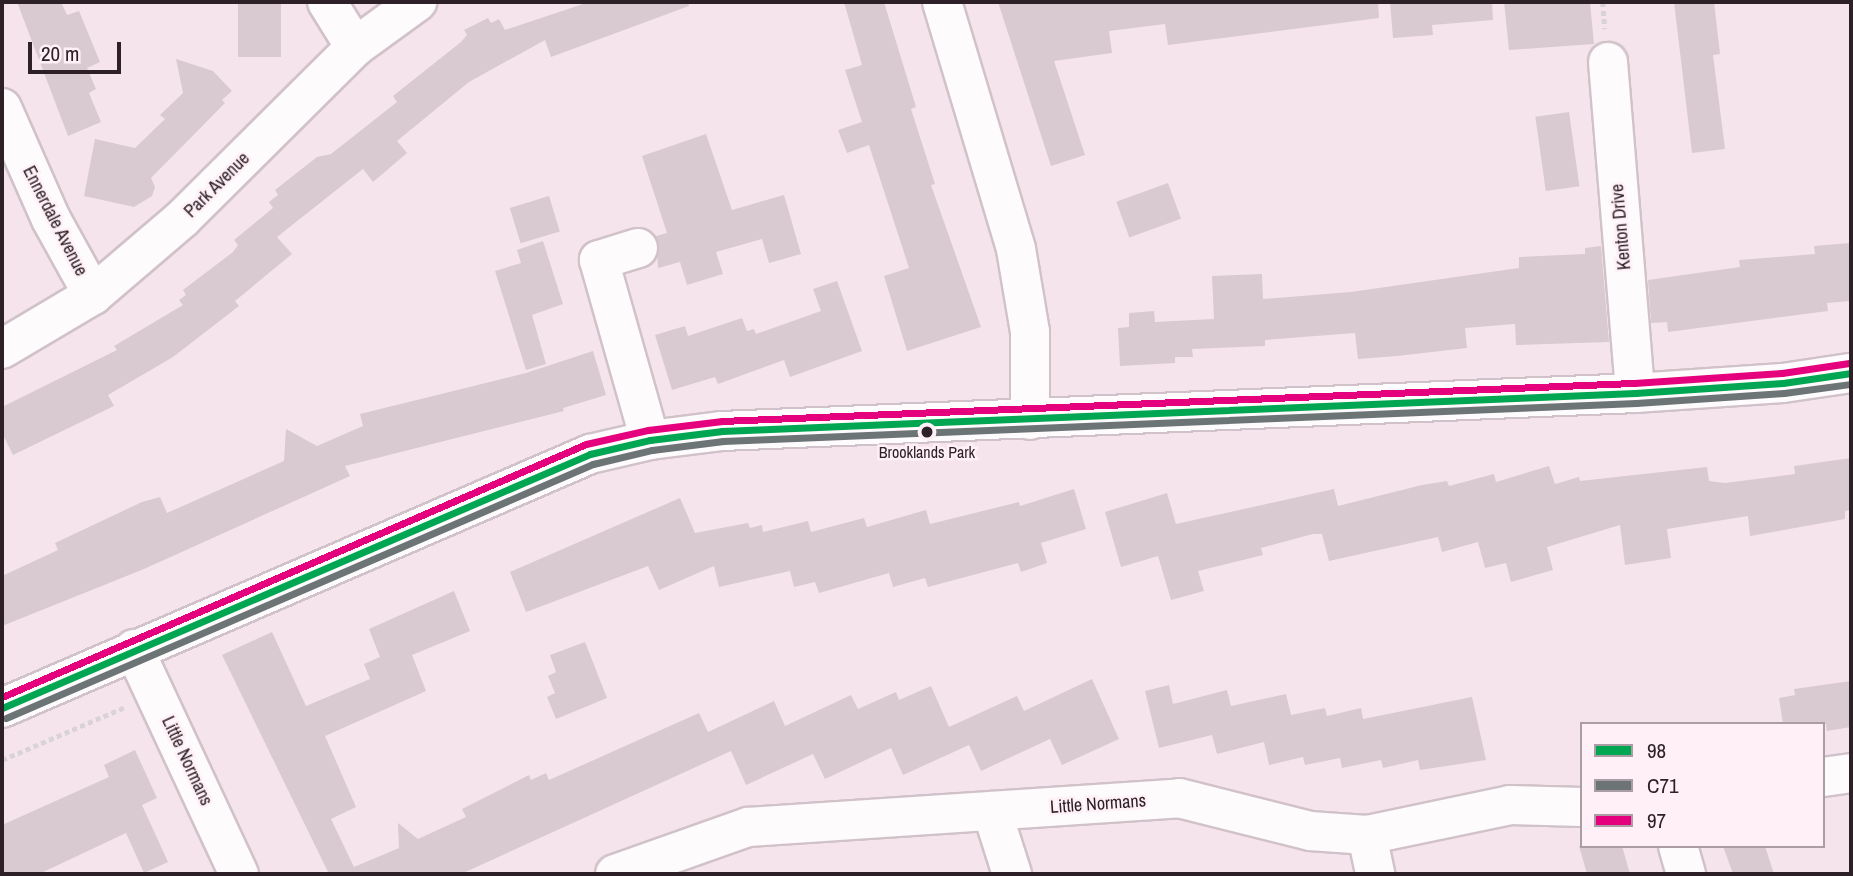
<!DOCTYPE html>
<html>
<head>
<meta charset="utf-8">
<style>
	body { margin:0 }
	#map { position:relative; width:1853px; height:876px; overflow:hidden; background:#f6e4ec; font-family:"Archivo Narrow",sans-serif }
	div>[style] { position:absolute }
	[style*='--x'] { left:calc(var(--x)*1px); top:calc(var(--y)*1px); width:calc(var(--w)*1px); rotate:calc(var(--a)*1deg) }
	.building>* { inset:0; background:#d8cad0; transform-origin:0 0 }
	.path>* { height:4.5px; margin-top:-2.25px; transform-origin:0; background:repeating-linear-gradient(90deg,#d9d3d6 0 5px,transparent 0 8.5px) }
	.roads { filter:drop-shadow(2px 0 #d1c2c9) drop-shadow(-2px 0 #d1c2c9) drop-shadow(0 2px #d1c2c9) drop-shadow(0 -2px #d1c2c9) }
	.minor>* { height:38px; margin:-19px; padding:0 19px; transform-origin:19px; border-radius:19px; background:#fefbfc }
	.bus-1>* { height:7px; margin:-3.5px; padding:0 3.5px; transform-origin:3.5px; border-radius:3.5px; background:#00a651 }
	.bus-2>* { height:7px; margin:-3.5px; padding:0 3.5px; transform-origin:3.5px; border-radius:3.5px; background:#6c7476 }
	.bus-3>* { height:7px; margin:-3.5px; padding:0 3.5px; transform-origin:3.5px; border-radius:3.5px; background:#e5007d }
	.dots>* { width:19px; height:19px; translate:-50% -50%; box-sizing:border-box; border:4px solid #fef0f6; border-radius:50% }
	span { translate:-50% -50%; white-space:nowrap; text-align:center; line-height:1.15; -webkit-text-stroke:5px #fef0f6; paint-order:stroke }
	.bus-label { font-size:16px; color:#2d2026 }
	.street-label { font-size:18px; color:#2d2026 }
	.frame { position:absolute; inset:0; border:4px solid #2d2026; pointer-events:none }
	.legend { position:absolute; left:1580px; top:722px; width:245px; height:126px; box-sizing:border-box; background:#fef0f6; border:2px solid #aa9da3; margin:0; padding:9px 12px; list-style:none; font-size:21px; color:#2d2026 }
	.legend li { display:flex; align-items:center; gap:14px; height:35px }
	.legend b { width:35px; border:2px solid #aa9da3 }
	.scale { position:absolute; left:28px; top:42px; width:93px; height:32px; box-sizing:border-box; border:4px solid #2d2026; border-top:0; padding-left:9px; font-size:21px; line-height:24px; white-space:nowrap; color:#2d2026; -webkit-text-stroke:5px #fef0f6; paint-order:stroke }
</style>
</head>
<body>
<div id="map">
	<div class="building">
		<i style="clip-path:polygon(17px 2px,61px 2px,67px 15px,79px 11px,100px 62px,87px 68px,96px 89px,89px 93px,101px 122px,68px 136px)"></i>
		<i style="left:238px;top:2px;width:43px;height:55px"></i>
		<i style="clip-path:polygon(589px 2px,688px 2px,689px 6px,551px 57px,545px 40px,469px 82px,397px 141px,407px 153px,373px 182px,363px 169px,277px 237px,292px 254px,235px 301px,239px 306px,173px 357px,108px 395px,114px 406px,13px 455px,2px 433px,2px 407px,117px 350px,114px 346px,183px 305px,179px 300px,186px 295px,183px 290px,233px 252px,238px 245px,234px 240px,273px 208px,269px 202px,278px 195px,275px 190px,317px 157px,331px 154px,397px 102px,393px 96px,461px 42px,467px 35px,464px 30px,488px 18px,491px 23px,499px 19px,505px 30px)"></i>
		<i style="clip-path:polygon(844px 2px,884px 2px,916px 107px,911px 109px,935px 184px,931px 185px,981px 327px,907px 351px,884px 276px,909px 268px,898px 234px,869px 145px,847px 153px,838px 130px,862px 122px,845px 70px,862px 65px)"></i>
		<i style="clip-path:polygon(998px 2px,1378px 2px,1379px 18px,1168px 45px,1165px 24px,1109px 31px,1112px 53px,1054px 61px,1085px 155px,1051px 166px)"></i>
		<i style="clip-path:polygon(1390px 2px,1492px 2px,1493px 20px,1432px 25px,1433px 35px,1393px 38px)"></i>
		<i style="clip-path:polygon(1504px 2px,1590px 2px,1594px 44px,1509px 50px)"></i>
		<i style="clip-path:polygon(1674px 2px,1714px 2px,1720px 54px,1713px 55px,1725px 149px,1692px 153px)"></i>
		<i style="clip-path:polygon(176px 59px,213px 71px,232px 91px,222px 100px,225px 103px,151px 178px,155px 187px,152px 196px,134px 207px,84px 196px,95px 139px,135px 148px,165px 119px,160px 115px,183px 93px)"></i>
		<i style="left:1569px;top:112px;width:75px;height:34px;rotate:82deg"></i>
		<i style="clip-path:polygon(706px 134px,732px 210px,784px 195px,801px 254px,769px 263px,762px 239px,716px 252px,723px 274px,687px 285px,680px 262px,658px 268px,656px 236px,667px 233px,642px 156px)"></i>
		<i style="left:1168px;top:183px;width:38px;height:55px;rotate:70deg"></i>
		<i style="left:549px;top:196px;width:37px;height:41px;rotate:73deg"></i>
		<i style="clip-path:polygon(543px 241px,563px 304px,532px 315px,546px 364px,526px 370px,495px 271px,521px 263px,517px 250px)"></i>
		<i style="clip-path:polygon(1851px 243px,1851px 301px,1827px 303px,1828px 311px,1668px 332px,1667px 322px,1651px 323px,1648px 280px,1740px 267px,1739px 260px,1815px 254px,1814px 246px)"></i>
		<i style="clip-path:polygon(1601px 246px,1609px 342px,1516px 345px,1515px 324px,1465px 328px,1467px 348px,1397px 356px,1358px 359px,1355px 333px,1265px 340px,1265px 346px,1192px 349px,1193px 357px,1175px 357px,1175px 363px,1120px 366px,1118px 328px,1129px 327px,1129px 313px,1154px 311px,1155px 322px,1214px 319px,1212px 276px,1262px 274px,1263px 299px,1351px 292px,1519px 268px,1519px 257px,1585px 254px,1585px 248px)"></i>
		<i style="clip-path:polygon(837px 281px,862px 351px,790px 377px,784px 360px,718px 384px,715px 377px,672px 390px,655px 335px,685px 326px,688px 336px,742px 318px,747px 331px,754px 329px,756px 334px,821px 311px,813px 289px)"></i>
		<i style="clip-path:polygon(593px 351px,606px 395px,563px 408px,564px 411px,345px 466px,350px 476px,144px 569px,2px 626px,2px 576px,58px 550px,55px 543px,142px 502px,160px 497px,167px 513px,284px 461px,286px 429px,317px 446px,363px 426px,360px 414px,526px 373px)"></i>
		<i style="clip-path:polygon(1851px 458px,1851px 510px,1845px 511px,1845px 519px,1750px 536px,1748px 516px,1667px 529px,1671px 558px,1625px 565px,1620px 525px,1547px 547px,1553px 570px,1511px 582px,1506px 563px,1485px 568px,1478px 542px,1442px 552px,1438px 537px,1329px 561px,1322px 534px,1313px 534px,1261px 548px,1263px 555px,1198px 571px,1204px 591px,1171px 600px,1158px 556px,1121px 567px,1105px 512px,1167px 493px,1176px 524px,1334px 489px,1338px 506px,1422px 485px,1447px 481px,1449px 486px,1494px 474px,1496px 482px,1549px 466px,1555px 484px,1579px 477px,1580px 481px,1707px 467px,1709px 481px,1725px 483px,1795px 474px,1794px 466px)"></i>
		<i style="clip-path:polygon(1074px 489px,1086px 529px,1041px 543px,1047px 563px,1021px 572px,1018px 563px,928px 587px,925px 578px,893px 587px,889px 573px,819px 593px,815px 582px,794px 587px,790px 571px,719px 587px,714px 566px,659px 590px,648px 566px,526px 612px,510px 572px,680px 498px,695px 533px,748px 523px,750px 528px,762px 525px,763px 532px,808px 521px,811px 532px,864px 518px,867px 527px,926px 510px,930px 524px,1019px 502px,1020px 506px)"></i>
		<i style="clip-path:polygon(454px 591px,470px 631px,412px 655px,426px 691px,325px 736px,356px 807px,331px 819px,354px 867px,399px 848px,398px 823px,418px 839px,466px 817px,462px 809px,529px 775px,531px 780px,546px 773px,549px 780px,699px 713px,708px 732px,774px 701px,785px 726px,851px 695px,858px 709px,896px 692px,899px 700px,931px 686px,949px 727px,1017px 696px,1024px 711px,1092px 679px,1119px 739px,1062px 765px,1050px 739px,981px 771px,969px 745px,903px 775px,891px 748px,825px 779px,813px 754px,746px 785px,731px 751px,461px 874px,329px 874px,222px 655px,272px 632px,306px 706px,370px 679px,364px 664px,380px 657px,369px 629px)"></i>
		<i style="clip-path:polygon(585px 642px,607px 698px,556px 719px,547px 697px,555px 693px,548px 676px,556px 672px,550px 655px)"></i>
		<i style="clip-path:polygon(1851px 681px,1851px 727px,1827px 731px,1826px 724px,1783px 724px,1779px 698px,1795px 695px,1794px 689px)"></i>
		<i style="clip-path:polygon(1169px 685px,1173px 704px,1227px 690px,1231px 706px,1286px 694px,1291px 715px,1325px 708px,1327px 716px,1361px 708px,1363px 719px,1472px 697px,1486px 760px,1420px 770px,1418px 760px,1383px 768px,1381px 760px,1342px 768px,1340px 758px,1305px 765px,1303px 757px,1269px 765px,1264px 742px,1217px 754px,1212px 735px,1159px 748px,1145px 691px)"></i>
		<i style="clip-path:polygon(135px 750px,157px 798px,142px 805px,168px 862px,144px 873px,126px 833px,39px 874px,2px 874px,2px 825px,109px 777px,104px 765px)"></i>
		<i style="clip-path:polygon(1579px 846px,1622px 846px,1630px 874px,1587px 874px)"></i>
		<i style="clip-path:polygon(1723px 846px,1765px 846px,1774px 874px,1733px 874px)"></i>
	</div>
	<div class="path">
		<i style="--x:1603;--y:2;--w:27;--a:86"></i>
		<i style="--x:2;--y:760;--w:134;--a:-23.3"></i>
	</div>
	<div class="roads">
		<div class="minor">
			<i style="--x:327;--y:2;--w:53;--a:58.1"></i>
			<i style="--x:942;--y:2;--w:258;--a:73.3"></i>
			<i style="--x:1016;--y:249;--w:84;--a:80.4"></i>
			<i style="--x:1030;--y:332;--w:88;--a:90"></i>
			<i style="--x:1608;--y:62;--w:332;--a:85.3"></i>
			<i style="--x:2;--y:108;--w:121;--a:66.2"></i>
			<i style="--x:51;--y:219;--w:87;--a:61.1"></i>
			<i style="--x:638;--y:248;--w:41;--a:162.9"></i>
			<i style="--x:599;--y:260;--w:187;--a:74.2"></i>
			<i style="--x:2;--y:349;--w:106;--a:-30.7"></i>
			<i style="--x:93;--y:295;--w:118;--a:-40.5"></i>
			<i style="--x:183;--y:218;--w:243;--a:-44.8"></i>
			<i style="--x:355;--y:47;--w:77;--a:-36"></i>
			<i style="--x:134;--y:649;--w:248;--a:65"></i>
			<i style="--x:2;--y:708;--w:641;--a:-23.36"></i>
			<i style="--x:590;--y:454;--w:62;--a:-13.1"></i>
			<i style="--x:650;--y:440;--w:73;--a:-7.1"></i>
			<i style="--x:722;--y:431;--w:914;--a:-2.38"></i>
			<i style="--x:1635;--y:393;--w:148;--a:-3.9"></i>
			<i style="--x:1783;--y:383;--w:69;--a:-8.4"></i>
			<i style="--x:1823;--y:777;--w:28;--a:-8"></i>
			<i style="--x:992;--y:811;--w:66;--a:72.4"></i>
			<i style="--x:1367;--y:835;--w:40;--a:78"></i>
			<i style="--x:1678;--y:846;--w:29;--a:74"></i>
			<i style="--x:615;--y:874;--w:141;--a:-19.5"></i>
			<i style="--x:748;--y:827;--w:432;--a:-3.8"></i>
			<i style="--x:1179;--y:798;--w:135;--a:14.1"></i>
			<i style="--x:1310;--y:831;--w:57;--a:4"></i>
			<i style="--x:1367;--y:835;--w:146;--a:-11.8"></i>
			<i style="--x:1510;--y:805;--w:72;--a:1.6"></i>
		</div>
	</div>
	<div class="bus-1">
		<i style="--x:2;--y:708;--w:641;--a:-23.36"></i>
		<i style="--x:590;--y:454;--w:62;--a:-13.1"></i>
		<i style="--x:650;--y:440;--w:73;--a:-7.1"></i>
		<i style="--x:722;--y:431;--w:914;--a:-2.38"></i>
		<i style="--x:1635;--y:393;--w:148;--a:-3.9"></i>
		<i style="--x:1783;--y:383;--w:69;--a:-8.4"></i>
	</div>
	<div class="bus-2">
		<i style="--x:6;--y:718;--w:640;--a:-23.4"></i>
		<i style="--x:593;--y:464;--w:61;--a:-13.3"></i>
		<i style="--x:652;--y:450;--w:72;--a:-7.2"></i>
		<i style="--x:723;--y:441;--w:914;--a:-2.38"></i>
		<i style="--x:1636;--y:403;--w:148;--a:-3.9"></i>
		<i style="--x:1784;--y:393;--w:68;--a:-7.7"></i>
	</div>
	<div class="bus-3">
		<i style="--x:2;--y:697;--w:636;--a:-23.42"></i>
		<i style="--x:586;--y:444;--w:64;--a:-12.7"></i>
		<i style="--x:648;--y:430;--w:75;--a:-6.9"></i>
		<i style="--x:722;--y:421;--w:913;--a:-2.39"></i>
		<i style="--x:1634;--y:383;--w:148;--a:-3.9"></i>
		<i style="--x:1782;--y:373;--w:68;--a:-8.5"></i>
	</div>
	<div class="dots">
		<i style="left:927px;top:432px;background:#2d2026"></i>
	</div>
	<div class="bus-label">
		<span style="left:927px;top:452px">Brooklands Park</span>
	</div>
	<div class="street-label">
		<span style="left:217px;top:185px;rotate:-45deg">Park Avenue</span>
		<span style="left:55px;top:221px;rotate:63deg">Ennerdale Avenue</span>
		<span style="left:1621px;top:227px;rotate:-95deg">Kenton Drive</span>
		<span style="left:187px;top:761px;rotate:65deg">Little Normans</span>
		<span style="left:1098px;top:804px;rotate:-4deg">Little Normans</span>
	</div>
	<div class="frame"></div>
	<ul class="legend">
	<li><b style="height:9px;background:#00a651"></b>98</li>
	<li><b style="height:9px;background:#6c7476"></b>C71</li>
	<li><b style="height:9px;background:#e5007d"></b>97</li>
	</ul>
	<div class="scale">20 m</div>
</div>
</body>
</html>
